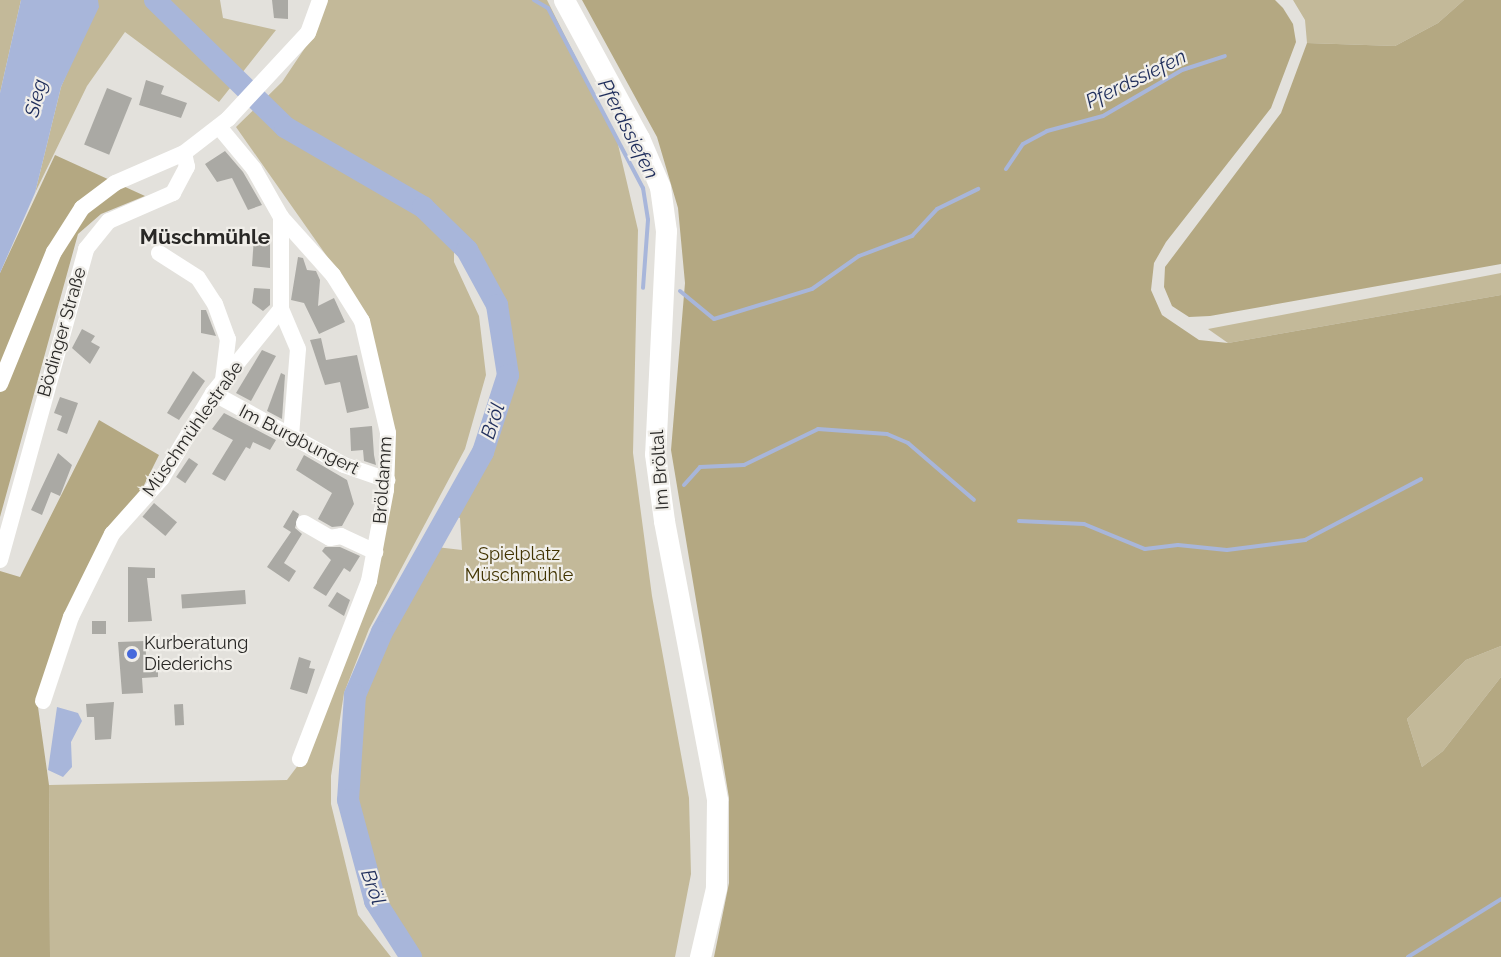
<!DOCTYPE html>
<html>
<head>
<meta charset="utf-8">
<style>
	body { margin:0 }
	#map { position:relative; width:1501px; height:957px; overflow:hidden; background:#e3e1dc; font-family:Raleway,sans-serif }
	div>[style] { position:absolute }
	[style*='--x'] { left:calc(var(--x)*1px); top:calc(var(--y)*1px); width:calc(var(--w)*1px); rotate:calc(var(--a)*1deg) }
	.green>* { inset:0; background:#c3b999 }
	.forest>* { inset:0; background:#b4a882 }
	.water>* { inset:0; background:#a8b6da }
	.stream>* { height:4px; margin:-2px; padding:0 2px; transform-origin:2px; border-radius:2px; background:#a8b6da }
	.river>* { height:22px; margin:-11px; padding:0 11px; transform-origin:11px; border-radius:11px; background:#a8b6da }
	.building>* { inset:0; background:#aaa9a4; transform-origin:0 0 }
	.minor>* { height:16px; margin:-8px; padding:0 8px; transform-origin:8px; border-radius:8px; background:#fff }
	.major>* { height:21px; margin:-10.5px; padding:0 10.5px; transform-origin:10.5px; border-radius:10.5px; background:#fff }
	.dots>* { width:16px; height:16px; translate:-50% -50%; box-sizing:border-box; border:3px solid #f0eee9; border-radius:50% }
	span { translate:-50% -50%; white-space:nowrap; text-align:center; line-height:1.15; -webkit-text-stroke:4.5px #f0eee9; paint-order:stroke }
	.street-label { font-size:18px; color:#292826 }
	.park-label { font-size:18px; color:#413300 }
	.poi-label { font-size:18px; color:#292826 }
	.left { translate:0 -50%; text-align:left }
	.water-label { font-size:20px; color:#1e2d5b; font-style:italic }
	.quarter-label { font-size:21px; color:#292826; font-weight:700 }
</style>
</head>
<body>
<div id="map">
	<div class="green">
		<i style="clip-path:polygon(0 0,21px 0,0 93px)"></i>
		<i style="clip-path:polygon(98px 0,220px 0,223px 18px,276px 30px,219px 102px,125px 32px,87px 86px,35px 193px,61px 87px)"></i>
		<i style="clip-path:polygon(325px 0,547px 0,617px 140px,638px 230px,633px 453px,652px 596px,689px 798px,691px 874px,675px 957px,420px 957px,379px 897px,353px 802px,358px 698px,436px 547px,462px 550px,460px 518px,453px 515px,486px 457px,510px 375px,504px 303px,454px 224px,454px 262px,479px 316px,486px 375px,465px 449px,369px 629px,344px 693px,331px 776px,331px 804px,358px 915px,391px 957px,50px 957px,49px 785px,287px 780px,305px 756px,359px 625px,391px 434px,345px 282px,236px 127px,282px 82px,317px 30px)"></i>
		<i style="clip-path:polygon(1293px 0,1464px 0,1438px 23px,1395px 46px,1307px 43px,1305px 20px)"></i>
		<i style="clip-path:polygon(1501px 273px,1501px 295px,1228px 343px,1208px 329px)"></i>
		<i style="clip-path:polygon(1501px 646px,1501px 677px,1443px 751px,1422px 767px,1407px 719px,1466px 660px)"></i>
	</div>
	<div class="forest">
		<i style="clip-path:polygon(582px 0,1275px 0,1283px 8px,1293px 24px,1296px 42px,1271px 108px,1166px 242px,1154px 263px,1151px 290px,1162px 315px,1199px 340px,1228px 343px,1501px 295px,1501px 646px,1466px 660px,1407px 719px,1422px 767px,1443px 751px,1501px 677px,1501px 957px,714px 957px,729px 883px,729px 798px,671px 450px,685px 283px,678px 208px,657px 137px)"></i>
		<i style="clip-path:polygon(1464px 0,1501px 0,1501px 264px,1210px 316px,1189px 317px,1172px 306px,1164px 287px,1165px 267px,1281px 113px,1307px 43px,1395px 46px,1438px 23px)"></i>
		<i style="clip-path:polygon(55px 155px,145px 196px,101px 214px,78px 234px,0 517px,0 273px)"></i>
		<i style="clip-path:polygon(99px 420px,159px 455px,37px 700px,49px 785px,50px 957px,0 957px,0 571px,20px 577px)"></i>
	</div>
	<div class="water">
		<i style="clip-path:polygon(21px 0,98px 0,99px 7px,61px 87px,35px 193px,0 273px,0 93px)"></i>
		<i style="clip-path:polygon(57px 707px,78px 713px,82px 721px,71px 742px,72px 767px,63px 777px,48px 770px)"></i>
	</div>
	<div class="stream">
		<i style="--x:534;--y:0;--w:16;--a:30"></i>
		<i style="--x:548;--y:8;--w:204;--a:62.2"></i>
		<i style="--x:643;--y:188;--w:32;--a:81"></i>
		<i style="--x:648;--y:220;--w:68;--a:94.2"></i>
		<i style="--x:1006;--y:169;--w:30;--a:-56"></i>
		<i style="--x:1023;--y:144;--w:27;--a:-28"></i>
		<i style="--x:1047;--y:131;--w:58;--a:-15"></i>
		<i style="--x:1103;--y:116;--w:91;--a:-30.2"></i>
		<i style="--x:1182;--y:70;--w:45;--a:-18"></i>
		<i style="--x:680;--y:291;--w:44;--a:39.5"></i>
		<i style="--x:714;--y:319;--w:102;--a:-17"></i>
		<i style="--x:812;--y:289;--w:57;--a:-35.1"></i>
		<i style="--x:859;--y:256;--w:57;--a:-20.7"></i>
		<i style="--x:912;--y:236;--w:37;--a:-47"></i>
		<i style="--x:937;--y:209;--w:46;--a:-26"></i>
		<i style="--x:684;--y:485;--w:24;--a:-48"></i>
		<i style="--x:700;--y:467;--w:44;--a:-2.6"></i>
		<i style="--x:744;--y:465;--w:82;--a:-25.9"></i>
		<i style="--x:818;--y:429;--w:69;--a:4.1"></i>
		<i style="--x:887;--y:434;--w:23;--a:23"></i>
		<i style="--x:908;--y:443;--w:87;--a:40.8"></i>
		<i style="--x:1019;--y:521;--w:65;--a:2.6"></i>
		<i style="--x:1084;--y:524;--w:66;--a:22.3"></i>
		<i style="--x:1145;--y:549;--w:33;--a:-7"></i>
		<i style="--x:1178;--y:545;--w:49;--a:5.8"></i>
		<i style="--x:1227;--y:550;--w:79;--a:-7.3"></i>
		<i style="--x:1305;--y:540;--w:131;--a:-27.7"></i>
		<i style="--x:1408;--y:957;--w:110;--a:-31.9"></i>
	</div>
	<div class="river">
		<i style="--x:155;--y:0;--w:182;--a:44.3"></i>
		<i style="--x:285;--y:127;--w:160;--a:30.1"></i>
		<i style="--x:423;--y:207;--w:62;--a:44.3"></i>
		<i style="--x:467;--y:250;--w:63;--a:61.4"></i>
		<i style="--x:497;--y:305;--w:71;--a:81.1"></i>
		<i style="--x:508;--y:375;--w:81;--a:108"></i>
		<i style="--x:483;--y:452;--w:206;--a:119.3"></i>
		<i style="--x:382;--y:632;--w:69;--a:113.2"></i>
		<i style="--x:355;--y:695;--w:105;--a:93.8"></i>
		<i style="--x:348;--y:800;--w:105;--a:75"></i>
		<i style="--x:375;--y:901;--w:67;--a:57.3"></i>
	</div>
	<div class="building">
		<i style="clip-path:polygon(272px 0,288px 0,288px 19px,274px 18px)"></i>
		<i style="clip-path:polygon(146px 80px,164px 86px,161px 94px,187px 103px,181px 118px,139px 105px)"></i>
		<i style="left:107px;top:88px;width:27px;height:61px;rotate:22deg"></i>
		<i style="clip-path:polygon(225px 151px,243px 172px,262px 205px,248px 210px,232px 178px,217px 182px,205px 164px)"></i>
		<i style="clip-path:polygon(254px 237px,270px 239px,270px 268px,252px 266px)"></i>
		<i style="clip-path:polygon(298px 257px,303px 258px,307px 270px,316px 271px,320px 280px,318px 306px,334px 298px,345px 322px,319px 334px,304px 303px,291px 300px)"></i>
		<i style="clip-path:polygon(254px 288px,270px 289px,270px 305px,263px 311px,252px 303px)"></i>
		<i style="clip-path:polygon(201px 310px,206px 310px,216px 336px,201px 333px)"></i>
		<i style="clip-path:polygon(82px 329px,95px 336px,91px 342px,100px 347px,90px 364px,72px 348px)"></i>
		<i style="clip-path:polygon(321px 338px,326px 360px,357px 355px,369px 408px,347px 413px,340px 382px,325px 385px,310px 340px)"></i>
		<i style="clip-path:polygon(262px 350px,276px 356px,251px 401px,236px 393px)"></i>
		<i style="clip-path:polygon(193px 371px,205px 381px,179px 420px,167px 413px)"></i>
		<i style="clip-path:polygon(281px 373px,285px 375px,282px 419px,267px 411px)"></i>
		<i style="clip-path:polygon(60px 397px,78px 403px,67px 434px,57px 430px,62px 416px,54px 413px)"></i>
		<i style="clip-path:polygon(224px 413px,276px 440px,270px 450px,253px 442px,250px 449px,246px 447px,225px 481px,212px 474px,233px 440px,212px 429px)"></i>
		<i style="clip-path:polygon(372px 426px,374px 455px,376px 465px,364px 461px,363px 450px,351px 451px,350px 428px)"></i>
		<i style="clip-path:polygon(58px 453px,72px 465px,60px 496px,51px 492px,42px 515px,31px 510px)"></i>
		<i style="clip-path:polygon(304px 455px,347px 480px,354px 504px,342px 526px,332px 527px,318px 519px,332px 493px,296px 470px)"></i>
		<i style="left:189px;top:458px;width:11px;height:23px;rotate:34deg"></i>
		<i style="left:154px;top:503px;width:30px;height:18px;rotate:40deg"></i>
		<i style="clip-path:polygon(293px 510px,299px 514px,295px 528px,302px 534px,284px 563px,296px 571px,289px 582px,267px 567px,291px 532px,283px 527px)"></i>
		<i style="clip-path:polygon(325px 547px,340px 547px,360px 556px,350px 572px,344px 568px,326px 596px,313px 588px,331px 560px,322px 551px)"></i>
		<i style="clip-path:polygon(128px 567px,155px 568px,155px 578px,147px 578px,152px 621px,128px 622px)"></i>
		<i style="left:245px;top:590px;width:14px;height:64px;rotate:86deg"></i>
		<i style="clip-path:polygon(337px 592px,350px 600px,344px 616px,328px 606px)"></i>
		<i style="left:106px;top:621px;width:13px;height:14px;rotate:90deg"></i>
		<i style="clip-path:polygon(145px 641px,147px 667px,158px 666px,158px 677px,142px 678px,143px 693px,122px 694px,118px 642px)"></i>
		<i style="clip-path:polygon(299px 657px,311px 661px,309px 668px,315px 669px,307px 694px,290px 689px)"></i>
		<i style="clip-path:polygon(114px 702px,111px 739px,95px 740px,94px 717px,87px 717px,86px 704px)"></i>
		<i style="left:183px;top:704px;width:21px;height:9px;rotate:87deg"></i>
	</div>
	<div class="minor">
		<i style="--x:281;--y:217;--w:78;--a:48.1"></i>
		<i style="--x:333;--y:275;--w:54;--a:57.8"></i>
		<i style="--x:362;--y:321;--w:115;--a:76.9"></i>
		<i style="--x:388;--y:433;--w:57;--a:92"></i>
		<i style="--x:386;--y:490;--w:93;--a:100.6"></i>
		<i style="--x:369;--y:581;--w:191;--a:111.2"></i>
		<i style="--x:159;--y:253;--w:46;--a:32.7"></i>
		<i style="--x:198;--y:278;--w:31;--a:57"></i>
		<i style="--x:215;--y:304;--w:37;--a:70"></i>
		<i style="--x:228;--y:339;--w:41;--a:97"></i>
		<i style="--x:281;--y:309;--w:43;--a:67"></i>
		<i style="--x:298;--y:349;--w:87;--a:94.6"></i>
		<i style="--x:0;--y:384;--w:143;--a:-67.8"></i>
		<i style="--x:54;--y:252;--w:52;--a:-57.5"></i>
		<i style="--x:82;--y:208;--w:41;--a:-37.1"></i>
		<i style="--x:115;--y:183;--w:75;--a:-23.5"></i>
		<i style="--x:184;--y:153;--w:56;--a:-37.7"></i>
		<i style="--x:228;--y:119;--w:117;--a:-47.1"></i>
		<i style="--x:308;--y:33;--w:35;--a:-70"></i>
		<i style="--x:213;--y:393;--w:149;--a:28.8"></i>
		<i style="--x:344;--y:465;--w:46;--a:19.2"></i>
		<i style="--x:304;--y:523;--w:30;--a:30"></i>
		<i style="--x:330;--y:538;--w:11;--a:-10"></i>
		<i style="--x:341;--y:536;--w:38;--a:25"></i>
		<i style="--x:0;--y:560;--w:323;--a:-74.5"></i>
		<i style="--x:86;--y:249;--w:36;--a:-51"></i>
		<i style="--x:109;--y:221;--w:70;--a:-23.6"></i>
		<i style="--x:173;--y:193;--w:30;--a:-62"></i>
		<i style="--x:187;--y:167;--w:14;--a:-102"></i>
		<i style="--x:43;--y:701;--w:89;--a:-71.6"></i>
		<i style="--x:71;--y:617;--w:93;--a:-63.7"></i>
		<i style="--x:112;--y:534;--w:75;--a:-48.2"></i>
		<i style="--x:162;--y:478;--w:99;--a:-59"></i>
		<i style="--x:213;--y:393;--w:108;--a:-51"></i>
		<i style="--x:281;--y:309;--w:92;--a:-90"></i>
		<i style="--x:281;--y:217;--w:55;--a:-119.4"></i>
		<i style="--x:254;--y:169;--w:55;--a:-129.8"></i>
	</div>
	<div class="major">
		<i style="--x:564;--y:0;--w:157;--a:61.5"></i>
		<i style="--x:639;--y:138;--w:53;--a:66.8"></i>
		<i style="--x:660;--y:187;--w:44;--a:82.2"></i>
		<i style="--x:666;--y:231;--w:223;--a:92.8"></i>
		<i style="--x:655;--y:454;--w:68;--a:82.3"></i>
		<i style="--x:664;--y:521;--w:284;--a:79.2"></i>
		<i style="--x:717;--y:800;--w:88;--a:90.7"></i>
		<i style="--x:716;--y:888;--w:71;--a:103.1"></i>
	</div>
	<div class="dots">
		<i style="left:132px;top:654px;background:#4669dc"></i>
	</div>
	<div class="street-label">
		<span style="left:62px;top:332px;rotate:-74deg">Bödinger Straße</span>
		<span style="left:193px;top:429px;rotate:-55deg">Müschmühlestraße</span>
		<span style="left:299px;top:440px;rotate:27deg">Im Burgbungert</span>
		<span style="left:660px;top:470px;rotate:-94deg">Im Bröltal</span>
		<span style="left:383px;top:480px;rotate:-86deg">Bröldamm</span>
	</div>
	<div class="park-label">
		<span style="left:519px;top:565px">Spielplatz<br>Müschmühle</span>
	</div>
	<div class="poi-label">
		<span class="left" style="left:144px;top:654px">Kurberatung<br>Diederichs</span>
	</div>
	<div class="water-label">
		<span style="left:1136px;top:79px;rotate:-26deg">Pferdssiefen</span>
		<span style="left:36px;top:98px;rotate:-76deg">Sieg</span>
		<span style="left:628px;top:129px;rotate:63deg">Pferdssiefen</span>
		<span style="left:493px;top:421px;rotate:-72deg">Bröl</span>
		<span style="left:373px;top:887px;rotate:70deg">Bröl</span>
	</div>
	<div class="quarter-label">
		<span style="left:205px;top:237px">Müschmühle</span>
	</div>
</div>
</body>
</html>
